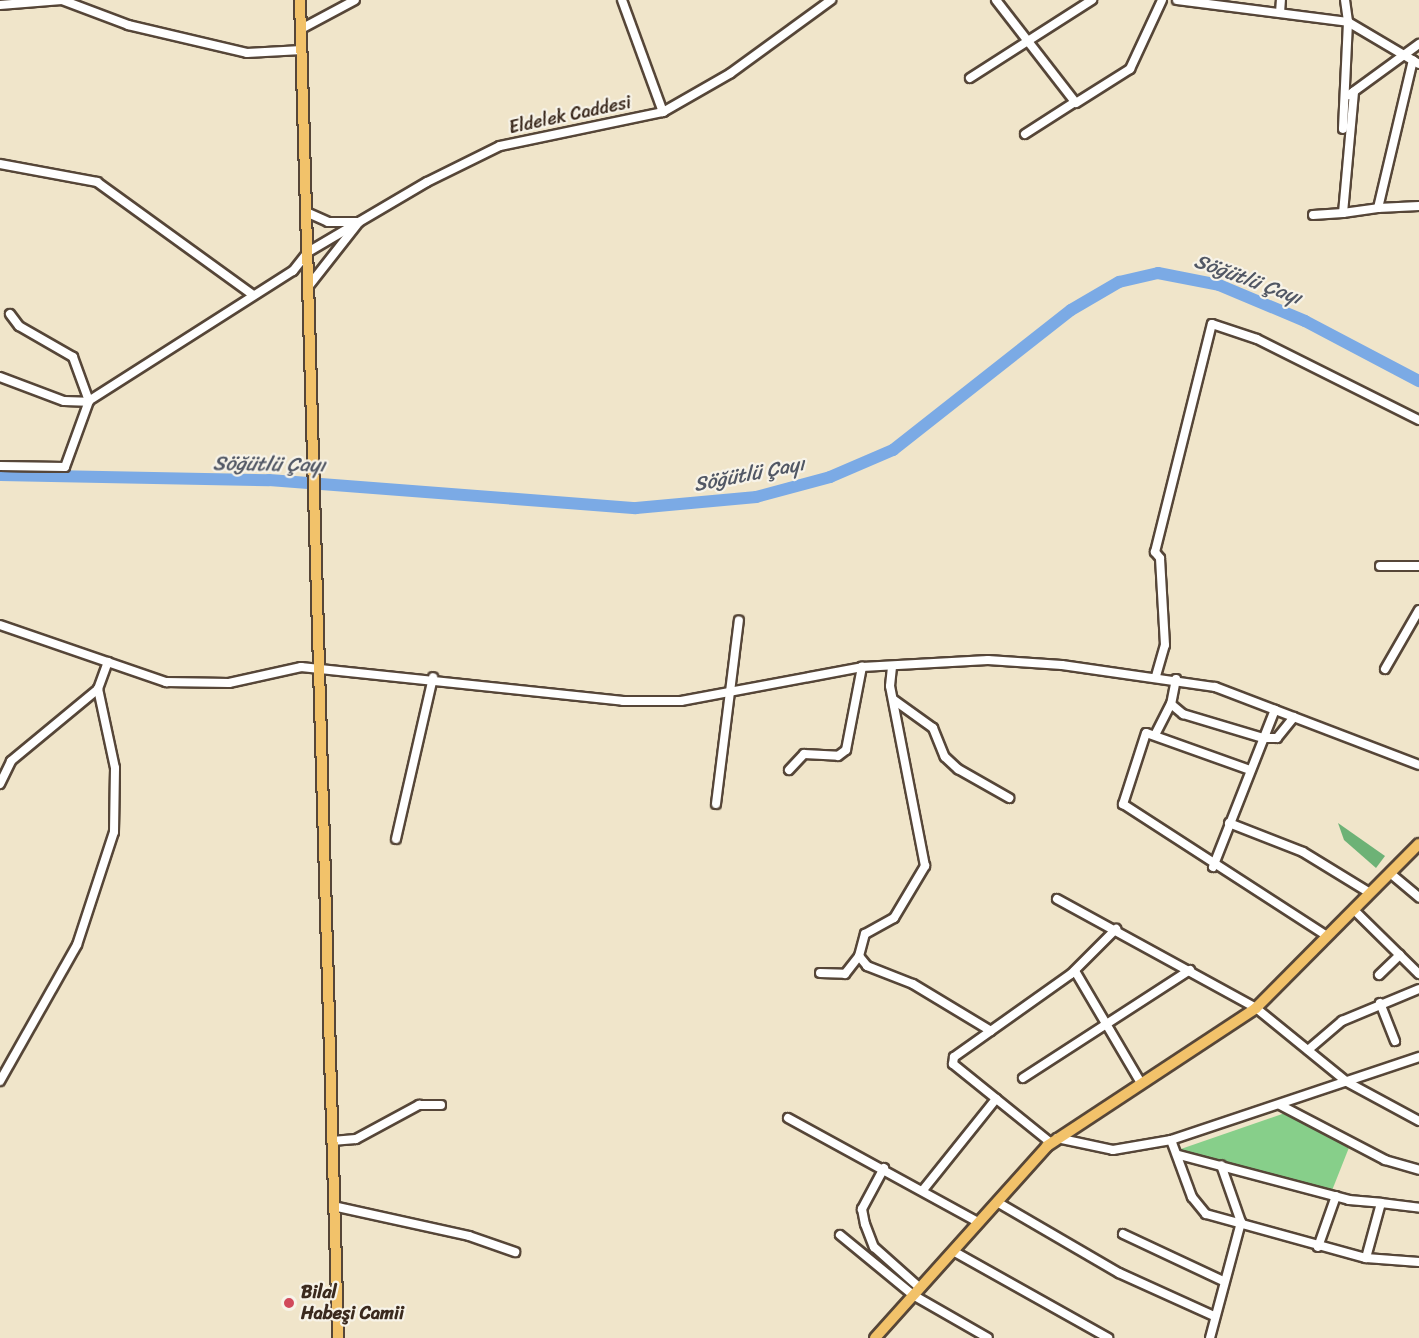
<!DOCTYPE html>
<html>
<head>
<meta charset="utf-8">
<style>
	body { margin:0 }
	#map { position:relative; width:1419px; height:1338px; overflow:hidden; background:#f0e5ca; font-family:Sriracha,sans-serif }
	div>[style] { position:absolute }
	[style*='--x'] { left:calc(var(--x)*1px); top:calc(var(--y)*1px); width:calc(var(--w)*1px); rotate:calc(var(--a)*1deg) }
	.green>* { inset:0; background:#87cf8a }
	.forest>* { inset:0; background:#6db276 }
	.river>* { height:12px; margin:-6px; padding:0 6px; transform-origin:6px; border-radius:6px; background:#7baae5 }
	.roads { filter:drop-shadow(2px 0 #564638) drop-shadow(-2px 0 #564638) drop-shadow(0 2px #564638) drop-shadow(0 -2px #564638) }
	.minor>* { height:8px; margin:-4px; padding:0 4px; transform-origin:4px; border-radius:4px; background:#fff }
	.major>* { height:10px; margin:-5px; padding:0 5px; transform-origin:5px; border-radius:5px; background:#f2c26a }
	.dots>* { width:16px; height:16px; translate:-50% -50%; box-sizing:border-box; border:3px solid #f7f3e8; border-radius:50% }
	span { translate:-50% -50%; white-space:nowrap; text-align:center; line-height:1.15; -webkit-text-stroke:4.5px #f7f3e8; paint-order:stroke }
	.street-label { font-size:18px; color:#3b2a1e }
	.poi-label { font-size:18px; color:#3b2a1e; font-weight:700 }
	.left { translate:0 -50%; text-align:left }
	.water-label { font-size:20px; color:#515764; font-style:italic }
</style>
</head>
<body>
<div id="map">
	<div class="green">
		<i style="clip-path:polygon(1285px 1113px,1350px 1145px,1331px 1193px,1178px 1150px)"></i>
	</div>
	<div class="forest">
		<i style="clip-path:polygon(1338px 823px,1385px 856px,1376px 868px,1344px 840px)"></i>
	</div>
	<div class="river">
		<i style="--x:0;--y:475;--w:269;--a:1.1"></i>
		<i style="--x:269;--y:480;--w:368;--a:4.4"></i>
		<i style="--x:636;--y:508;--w:121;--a:-5.2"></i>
		<i style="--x:756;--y:497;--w:77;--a:-15.1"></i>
		<i style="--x:830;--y:477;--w:69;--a:-23.2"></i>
		<i style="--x:893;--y:450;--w:226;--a:-38.2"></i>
		<i style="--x:1071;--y:310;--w:56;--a:-30.3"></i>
		<i style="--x:1119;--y:282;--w:40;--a:-13"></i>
		<i style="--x:1158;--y:273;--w:62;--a:11.1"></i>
		<i style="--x:1219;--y:285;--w:93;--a:22.7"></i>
		<i style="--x:1305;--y:321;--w:129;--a:27.8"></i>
	</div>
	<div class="roads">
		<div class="minor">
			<i style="--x:622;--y:0;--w:119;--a:69.9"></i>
			<i style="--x:996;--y:0;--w:130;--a:52.2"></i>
			<i style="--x:1076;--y:103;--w:64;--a:-32.2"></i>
			<i style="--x:1130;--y:69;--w:76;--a:-65.1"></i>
			<i style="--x:1177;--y:0;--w:172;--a:7.3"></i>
			<i style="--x:1348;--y:22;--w:107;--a:92.7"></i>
			<i style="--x:1345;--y:0;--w:22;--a:82"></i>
			<i style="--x:1348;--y:22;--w:82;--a:30.6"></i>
			<i style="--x:0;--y:5;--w:62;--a:-4.6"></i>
			<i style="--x:62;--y:0;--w:71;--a:20.7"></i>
			<i style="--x:128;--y:25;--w:122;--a:13.2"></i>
			<i style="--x:247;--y:53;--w:55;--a:-3.1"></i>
			<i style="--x:1280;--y:13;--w:13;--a:-86"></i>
			<i style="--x:301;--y:29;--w:61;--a:-28.2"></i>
			<i style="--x:970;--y:78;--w:145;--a:-32.6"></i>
			<i style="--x:1349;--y:95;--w:87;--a:-36.1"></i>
			<i style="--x:1025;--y:134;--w:59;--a:-32.6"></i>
			<i style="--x:0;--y:164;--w:99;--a:10.5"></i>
			<i style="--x:97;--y:182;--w:191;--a:35.9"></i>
			<i style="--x:1378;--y:208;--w:41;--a:-2.8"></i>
			<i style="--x:306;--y:212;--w:24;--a:24"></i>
			<i style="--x:328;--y:222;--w:31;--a:0"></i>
			<i style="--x:359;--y:222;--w:83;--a:128.1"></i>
			<i style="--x:1343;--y:213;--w:35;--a:-8"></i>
			<i style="--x:1378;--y:208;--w:152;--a:-76.7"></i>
			<i style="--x:1313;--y:215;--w:30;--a:-4"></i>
			<i style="--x:1343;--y:213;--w:122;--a:-84.8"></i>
			<i style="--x:0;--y:377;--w:68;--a:20.6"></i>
			<i style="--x:64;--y:401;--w:23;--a:2"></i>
			<i style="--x:87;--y:402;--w:244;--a:-32.5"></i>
			<i style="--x:293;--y:271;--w:24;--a:-52"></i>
			<i style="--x:308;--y:252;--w:138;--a:-30.5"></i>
			<i style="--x:427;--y:182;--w:81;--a:-26.3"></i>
			<i style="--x:500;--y:146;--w:167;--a:-11.8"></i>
			<i style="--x:663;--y:112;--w:78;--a:-29.8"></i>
			<i style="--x:731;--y:73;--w:124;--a:-36.1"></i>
			<i style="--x:0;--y:466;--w:65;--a:0.9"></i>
			<i style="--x:65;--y:467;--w:70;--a:-70"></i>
			<i style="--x:89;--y:401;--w:47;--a:-110"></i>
			<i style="--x:73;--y:357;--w:62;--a:-150.1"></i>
			<i style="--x:19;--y:326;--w:15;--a:-127"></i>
			<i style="--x:1380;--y:566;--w:39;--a:0"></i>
			<i style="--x:0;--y:625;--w:176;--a:19"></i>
			<i style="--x:166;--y:682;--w:63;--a:0.9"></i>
			<i style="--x:229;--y:683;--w:74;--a:-12.5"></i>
			<i style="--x:301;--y:667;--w:324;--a:6"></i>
			<i style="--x:623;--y:701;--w:58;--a:0"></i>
			<i style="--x:681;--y:701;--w:184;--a:-10.6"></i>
			<i style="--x:862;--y:667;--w:126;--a:-3.2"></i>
			<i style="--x:988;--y:660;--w:74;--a:3.9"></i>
			<i style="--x:1062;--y:665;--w:155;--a:8.2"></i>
			<i style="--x:1215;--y:687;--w:218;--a:20.9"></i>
			<i style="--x:1385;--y:669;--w:68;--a:-60"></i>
			<i style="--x:1156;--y:676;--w:32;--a:-74"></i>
			<i style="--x:1165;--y:645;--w:87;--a:-93.3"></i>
			<i style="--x:1160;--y:558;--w:8;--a:-130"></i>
			<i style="--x:1155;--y:552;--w:235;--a:-76"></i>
			<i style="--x:1212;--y:324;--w:47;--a:18.4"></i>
			<i style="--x:1257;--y:339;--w:181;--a:26.6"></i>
			<i style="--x:1176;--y:679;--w:25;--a:101"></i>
			<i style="--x:1171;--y:704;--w:16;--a:40"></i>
			<i style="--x:1183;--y:714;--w:84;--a:16.7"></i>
			<i style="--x:1263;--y:738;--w:14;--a:0"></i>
			<i style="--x:1277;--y:738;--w:27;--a:-51"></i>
			<i style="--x:894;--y:700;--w:48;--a:35.7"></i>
			<i style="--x:933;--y:728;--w:31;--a:68"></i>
			<i style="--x:945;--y:757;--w:18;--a:43"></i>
			<i style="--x:958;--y:769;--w:59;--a:29.6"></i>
			<i style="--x:1156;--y:733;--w:33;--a:-63"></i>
			<i style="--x:789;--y:770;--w:22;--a:-47"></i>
			<i style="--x:804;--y:754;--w:34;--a:3"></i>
			<i style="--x:838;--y:756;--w:10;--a:-37"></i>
			<i style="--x:846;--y:750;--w:85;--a:-79.1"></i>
			<i style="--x:1250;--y:770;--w:110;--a:-160.4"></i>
			<i style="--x:1146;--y:733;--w:75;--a:107.9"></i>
			<i style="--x:1123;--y:804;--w:243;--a:32.9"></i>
			<i style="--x:0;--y:784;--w:25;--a:-64"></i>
			<i style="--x:11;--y:761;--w:113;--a:-39.6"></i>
			<i style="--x:716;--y:804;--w:185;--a:-82.9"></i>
			<i style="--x:1229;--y:823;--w:79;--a:21.4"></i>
			<i style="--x:1303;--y:852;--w:79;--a:31.5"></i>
			<i style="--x:396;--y:839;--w:166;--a:-77.1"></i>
			<i style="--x:1213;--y:867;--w:169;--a:-68.5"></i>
			<i style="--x:1390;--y:873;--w:38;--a:40"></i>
			<i style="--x:1057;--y:899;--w:227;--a:28.7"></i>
			<i style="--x:1256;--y:1008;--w:117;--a:39.1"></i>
			<i style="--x:1347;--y:1082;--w:82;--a:28.4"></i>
			<i style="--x:1354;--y:910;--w:91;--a:44.6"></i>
			<i style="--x:859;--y:956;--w:13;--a:51"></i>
			<i style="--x:867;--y:966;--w:49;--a:21.4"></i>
			<i style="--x:913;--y:984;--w:91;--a:31.1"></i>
			<i style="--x:1075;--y:971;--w:130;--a:59.5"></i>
			<i style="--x:820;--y:973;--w:25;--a:2"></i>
			<i style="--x:845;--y:974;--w:23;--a:-52"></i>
			<i style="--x:859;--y:956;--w:23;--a:-75"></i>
			<i style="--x:865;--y:934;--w:33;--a:-29"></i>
			<i style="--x:894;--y:918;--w:61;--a:-59.2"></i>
			<i style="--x:925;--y:866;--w:183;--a:-101"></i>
			<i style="--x:890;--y:686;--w:20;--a:-84"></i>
			<i style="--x:1379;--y:975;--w:29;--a:-44"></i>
			<i style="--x:1380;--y:1003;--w:41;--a:68.5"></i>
			<i style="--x:1308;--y:1050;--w:45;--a:-40.5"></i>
			<i style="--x:1342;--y:1021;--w:83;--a:-22.6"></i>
			<i style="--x:1023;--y:1078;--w:199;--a:-32.9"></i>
			<i style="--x:0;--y:1081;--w:156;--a:-60.5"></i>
			<i style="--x:77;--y:945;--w:119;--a:-71.9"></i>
			<i style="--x:114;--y:832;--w:64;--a:-89.1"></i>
			<i style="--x:115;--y:768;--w:81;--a:-102.1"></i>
			<i style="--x:98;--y:689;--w:29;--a:-70"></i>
			<i style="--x:1280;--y:1105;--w:119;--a:27.6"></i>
			<i style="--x:1385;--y:1160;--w:35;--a:16"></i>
			<i style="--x:788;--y:1118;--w:217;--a:28.7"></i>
			<i style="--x:1057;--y:1138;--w:57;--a:12.1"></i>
			<i style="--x:1113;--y:1150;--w:59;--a:-9.8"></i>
			<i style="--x:1171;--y:1140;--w:262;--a:-18.5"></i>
			<i style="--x:1171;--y:1140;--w:61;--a:69.8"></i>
			<i style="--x:1192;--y:1197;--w:22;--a:51"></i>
			<i style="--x:1206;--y:1214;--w:166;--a:15.4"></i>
			<i style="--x:1366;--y:1258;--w:53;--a:4.3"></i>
			<i style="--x:332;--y:1141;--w:24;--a:-5"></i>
			<i style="--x:356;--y:1139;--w:72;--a:-28.4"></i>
			<i style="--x:419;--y:1105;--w:22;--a:0"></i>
			<i style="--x:1051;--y:1143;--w:126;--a:-141.1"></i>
			<i style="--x:953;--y:1064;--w:7;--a:-82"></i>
			<i style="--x:954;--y:1057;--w:143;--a:-35.4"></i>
			<i style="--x:1071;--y:974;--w:64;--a:-45"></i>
			<i style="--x:1179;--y:1155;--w:176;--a:14.8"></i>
			<i style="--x:1349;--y:1200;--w:32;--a:5"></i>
			<i style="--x:1381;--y:1203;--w:57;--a:105.3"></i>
			<i style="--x:884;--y:1168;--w:47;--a:118.2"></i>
			<i style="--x:862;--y:1209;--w:15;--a:79"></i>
			<i style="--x:865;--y:1224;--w:25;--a:69"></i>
			<i style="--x:874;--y:1247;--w:62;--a:41.7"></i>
			<i style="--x:923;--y:1190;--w:117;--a:-51.3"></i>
			<i style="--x:997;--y:1202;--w:141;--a:30.2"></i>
			<i style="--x:1119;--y:1273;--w:104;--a:24.4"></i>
			<i style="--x:1381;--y:1203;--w:38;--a:7"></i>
			<i style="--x:333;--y:1206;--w:139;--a:12.4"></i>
			<i style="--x:469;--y:1236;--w:49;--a:19.2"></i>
			<i style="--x:1123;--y:1234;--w:108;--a:25.1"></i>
			<i style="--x:840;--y:1235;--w:94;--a:39.4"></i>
			<i style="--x:913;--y:1295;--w:86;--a:29.8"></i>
			<i style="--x:1318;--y:1247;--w:54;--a:-70.6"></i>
			<i style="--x:953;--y:1251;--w:178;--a:29.3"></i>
			<i style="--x:1210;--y:1338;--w:120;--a:-75"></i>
			<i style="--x:1241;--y:1222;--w:60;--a:-109.3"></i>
		</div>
		<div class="major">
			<i style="--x:300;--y:0;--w:1339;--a:88.37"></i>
			<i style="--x:875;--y:1338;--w:258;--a:-48.1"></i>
			<i style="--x:1047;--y:1146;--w:250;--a:-33.4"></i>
			<i style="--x:1256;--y:1008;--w:231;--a:-45.2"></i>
		</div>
	</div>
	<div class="dots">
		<i style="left:289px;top:1303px;background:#d1495b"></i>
	</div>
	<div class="street-label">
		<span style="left:570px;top:115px;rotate:-12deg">Eldelek Caddesi</span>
	</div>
	<div class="poi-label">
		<span class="left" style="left:301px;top:1303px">Bilal<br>Habeşi Camii</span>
	</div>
	<div class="water-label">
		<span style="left:1248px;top:279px;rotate:20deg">Söğütlü Çayı</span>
		<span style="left:269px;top:464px;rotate:1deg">Söğütlü Çayı</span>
		<span style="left:749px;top:474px;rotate:-11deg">Söğütlü Çayı</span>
	</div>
</div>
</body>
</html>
